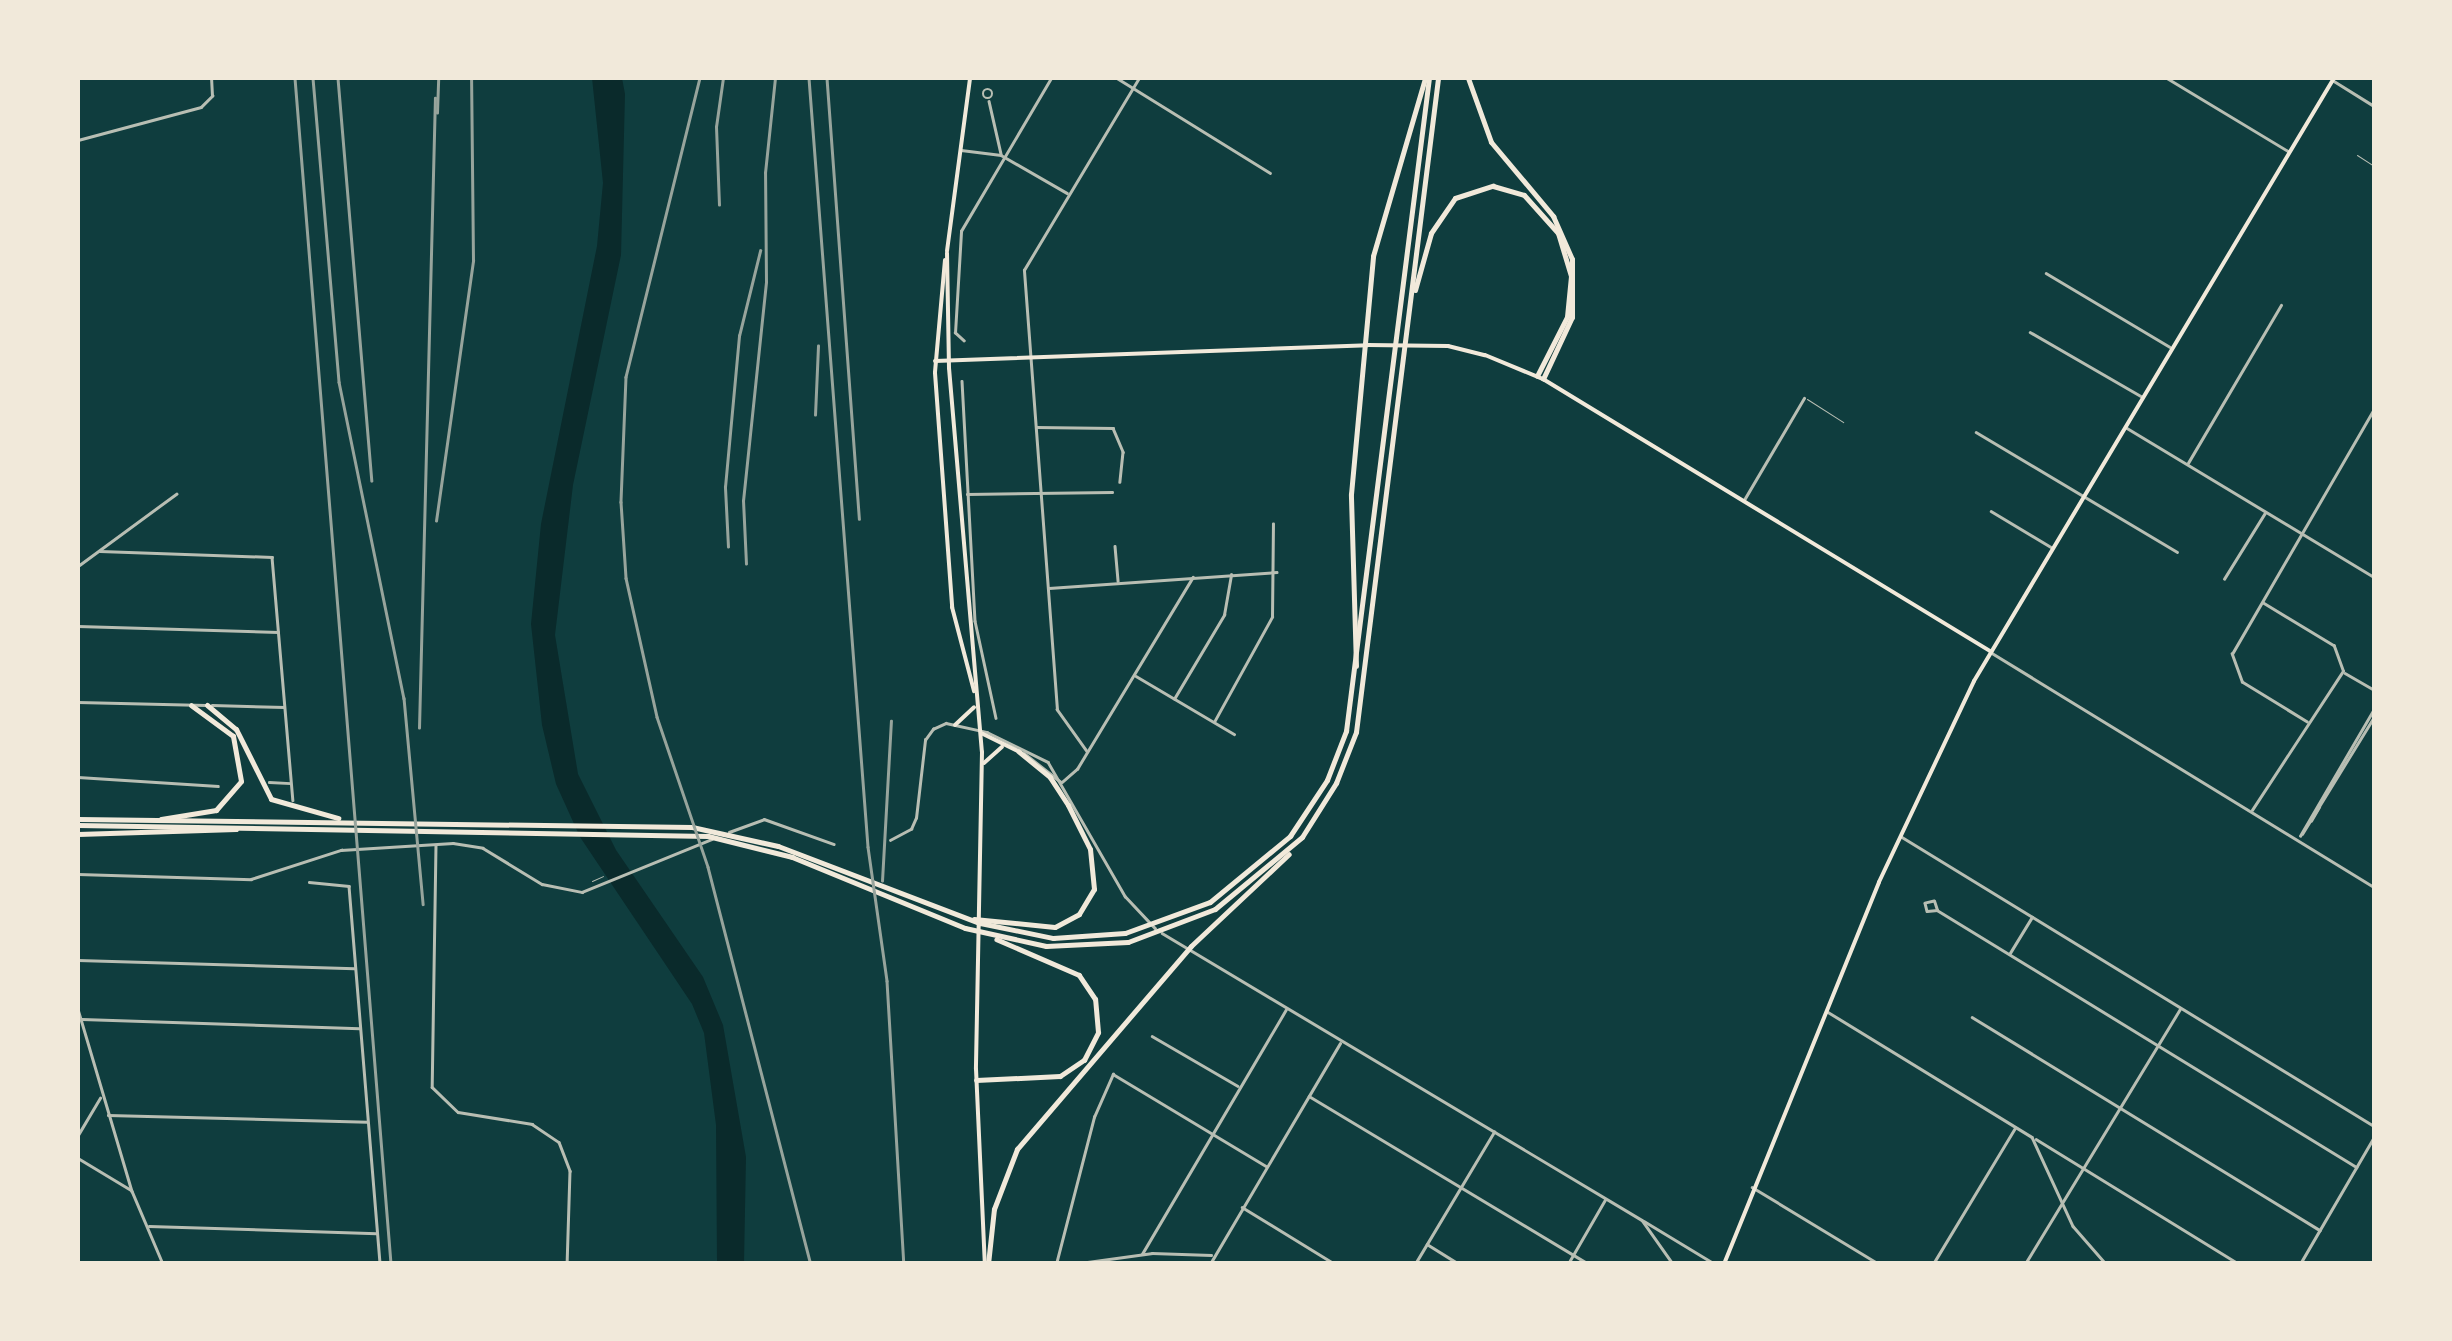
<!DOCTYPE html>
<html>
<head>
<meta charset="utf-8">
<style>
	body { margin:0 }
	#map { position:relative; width:2452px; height:1341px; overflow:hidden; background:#0f3d3e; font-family:Inter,sans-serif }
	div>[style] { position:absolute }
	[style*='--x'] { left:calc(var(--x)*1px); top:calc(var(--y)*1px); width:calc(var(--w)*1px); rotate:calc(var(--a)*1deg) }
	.water>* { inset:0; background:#0a2a2b }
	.service>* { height:1px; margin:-0.5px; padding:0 0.5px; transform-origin:0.5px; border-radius:0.5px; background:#b8beb3 }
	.minor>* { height:2.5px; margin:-1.25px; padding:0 1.25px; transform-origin:1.25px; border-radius:1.25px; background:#b8beb3 }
	.minor>.ring { margin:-1.25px; padding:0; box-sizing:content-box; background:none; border:2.5px solid #b8beb3; border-radius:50% }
	.tertiary>* { height:2.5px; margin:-1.25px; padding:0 1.25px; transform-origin:1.25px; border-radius:1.25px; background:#b8beb3 }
	.secondary>* { height:4px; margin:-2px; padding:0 2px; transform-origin:2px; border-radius:2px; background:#f1e9da }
	.primary>* { height:4px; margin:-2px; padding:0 2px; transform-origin:2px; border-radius:2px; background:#f1e9da }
	.motorway>* { height:5px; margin:-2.5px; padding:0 2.5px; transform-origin:2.5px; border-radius:2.5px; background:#f1e9da }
	.rail>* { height:2.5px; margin:-1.25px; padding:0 1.25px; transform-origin:1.25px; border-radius:1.25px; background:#97a49c }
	span { translate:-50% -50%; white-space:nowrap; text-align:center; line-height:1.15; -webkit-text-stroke:10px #f1e9da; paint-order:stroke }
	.frame { position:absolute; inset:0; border:80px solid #f1e9da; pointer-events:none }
</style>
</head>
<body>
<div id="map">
	<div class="water">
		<i style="clip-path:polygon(592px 78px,622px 78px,625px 94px,621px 255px,573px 485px,555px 635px,578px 774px,616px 850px,703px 977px,723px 1025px,746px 1157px,744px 1263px,717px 1263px,716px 1125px,704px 1033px,692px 1004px,580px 837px,556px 784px,542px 725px,531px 624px,541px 524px,597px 246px,603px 183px)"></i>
	</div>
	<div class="service">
		<i style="--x:2357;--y:155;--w:20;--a:33"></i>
		<i style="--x:2374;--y:194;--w:2;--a:90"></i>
		<i style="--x:1807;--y:399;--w:43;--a:32.6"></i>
		<i style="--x:592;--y:881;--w:12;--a:-24"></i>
	</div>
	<div class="minor">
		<i style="--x:1117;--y:78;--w:180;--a:31.8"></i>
		<i style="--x:2334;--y:81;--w:47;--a:32"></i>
		<i class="ring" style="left:983px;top:89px;width:7.5px;height:7.5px"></i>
		<i style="--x:989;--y:101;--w:54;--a:77.2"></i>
		<i style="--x:78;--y:140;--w:127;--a:-15"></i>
		<i style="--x:201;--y:107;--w:16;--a:-45"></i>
		<i style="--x:212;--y:96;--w:18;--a:-93"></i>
		<i style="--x:961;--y:150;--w:40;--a:7.1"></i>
		<i style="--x:1001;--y:155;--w:76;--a:29.9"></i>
		<i style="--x:2046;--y:273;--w:144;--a:30.8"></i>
		<i style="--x:2030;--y:332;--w:128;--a:30"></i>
		<i style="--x:964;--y:341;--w:12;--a:-138"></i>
		<i style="--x:955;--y:333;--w:102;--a:-86.6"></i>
		<i style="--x:961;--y:231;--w:178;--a:-59.5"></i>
		<i style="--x:962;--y:381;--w:240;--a:86.9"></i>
		<i style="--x:975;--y:621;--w:99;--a:77.8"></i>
		<i style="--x:1036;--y:427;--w:77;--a:0.7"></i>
		<i style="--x:1113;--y:428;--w:26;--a:67"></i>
		<i style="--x:1123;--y:452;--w:30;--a:96"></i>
		<i style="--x:1976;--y:432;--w:234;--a:30.8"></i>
		<i style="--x:2188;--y:463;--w:183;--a:-59.5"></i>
		<i style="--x:967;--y:494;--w:145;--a:-0.8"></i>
		<i style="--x:1744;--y:500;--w:118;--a:-59.5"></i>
		<i style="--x:1991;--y:511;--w:70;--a:31"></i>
		<i style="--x:1115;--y:546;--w:35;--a:85"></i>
		<i style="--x:100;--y:551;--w:172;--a:2"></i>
		<i style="--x:272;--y:557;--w:244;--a:85.1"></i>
		<i style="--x:78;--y:566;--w:122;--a:-36.3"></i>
		<i style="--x:2224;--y:579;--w:78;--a:-58.2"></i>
		<i style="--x:1049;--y:588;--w:228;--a:-4"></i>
		<i style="--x:78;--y:626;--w:200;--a:1.7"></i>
		<i style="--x:2345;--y:673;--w:34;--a:30"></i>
		<i style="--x:1136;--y:676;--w:114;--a:30.6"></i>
		<i style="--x:1174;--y:699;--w:98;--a:-59.2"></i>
		<i style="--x:1224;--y:615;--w:41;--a:-80.1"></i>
		<i style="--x:212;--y:705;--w:72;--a:1.6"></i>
		<i style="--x:1214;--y:722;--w:120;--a:-61.1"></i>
		<i style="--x:1272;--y:617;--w:93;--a:-89.4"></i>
		<i style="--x:2307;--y:722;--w:76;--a:-148.4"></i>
		<i style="--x:2242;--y:682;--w:30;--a:-110"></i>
		<i style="--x:2232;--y:654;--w:283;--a:-59.9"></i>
		<i style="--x:1087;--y:752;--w:52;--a:-125.5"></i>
		<i style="--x:1057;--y:710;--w:441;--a:-94.3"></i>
		<i style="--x:1024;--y:270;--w:224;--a:-59.1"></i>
		<i style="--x:78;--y:777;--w:140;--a:3.7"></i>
		<i style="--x:269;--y:782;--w:21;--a:3"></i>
		<i style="--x:1062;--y:782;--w:20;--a:-41"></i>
		<i style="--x:1077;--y:769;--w:224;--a:-58.9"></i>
		<i style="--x:2252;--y:810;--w:166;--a:-56.8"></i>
		<i style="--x:2343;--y:671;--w:27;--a:-110"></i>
		<i style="--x:2334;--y:646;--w:83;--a:-148.8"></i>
		<i style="--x:2311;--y:821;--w:16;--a:-60"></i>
		<i style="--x:2302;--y:834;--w:137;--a:-58.4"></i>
		<i style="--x:2300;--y:836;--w:147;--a:-59.8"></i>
		<i style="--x:1902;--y:837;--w:553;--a:31.48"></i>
		<i style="--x:436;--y:845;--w:242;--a:90.9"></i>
		<i style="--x:432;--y:1087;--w:36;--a:44"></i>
		<i style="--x:458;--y:1112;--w:75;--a:9.2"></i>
		<i style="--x:532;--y:1124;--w:32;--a:34"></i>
		<i style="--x:559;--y:1142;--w:31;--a:69"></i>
		<i style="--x:570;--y:1171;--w:93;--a:91.8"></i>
		<i style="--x:309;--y:882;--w:40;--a:5.7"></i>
		<i style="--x:349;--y:886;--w:379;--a:85.3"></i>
		<i style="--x:1937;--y:910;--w:9;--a:-108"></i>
		<i style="--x:1934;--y:901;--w:9;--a:167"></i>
		<i style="--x:1925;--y:903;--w:8;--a:76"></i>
		<i style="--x:1927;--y:911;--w:10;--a:-6"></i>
		<i style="--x:1937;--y:910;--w:492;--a:31.5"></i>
		<i style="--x:2010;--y:953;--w:42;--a:-58.6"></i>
		<i style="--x:78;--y:960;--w:276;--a:1.7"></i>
		<i style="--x:1828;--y:1012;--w:239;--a:31.5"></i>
		<i style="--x:2032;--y:1137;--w:98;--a:65.3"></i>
		<i style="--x:2073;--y:1226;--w:50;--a:49"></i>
		<i style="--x:1972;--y:1017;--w:408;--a:31.5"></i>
		<i style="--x:82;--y:1019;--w:277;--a:1.9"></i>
		<i style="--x:1152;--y:1036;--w:99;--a:30.2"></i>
		<i style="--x:1309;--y:1096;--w:327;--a:31"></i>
		<i style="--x:108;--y:1115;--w:259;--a:1.5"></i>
		<i style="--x:2036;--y:1139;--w:238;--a:31.6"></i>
		<i style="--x:78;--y:1158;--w:62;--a:31.1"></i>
		<i style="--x:1752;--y:1187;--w:149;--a:31.2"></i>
		<i style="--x:1242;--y:1207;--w:109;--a:31.5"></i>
		<i style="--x:1644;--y:1221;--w:83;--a:31.2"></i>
		<i style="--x:149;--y:1226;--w:227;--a:1.8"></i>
		<i style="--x:1427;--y:1244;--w:38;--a:32"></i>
		<i style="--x:1142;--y:1254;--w:283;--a:-59.5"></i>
		<i style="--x:1056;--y:1264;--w:152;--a:-75.5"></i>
		<i style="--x:1094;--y:1117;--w:47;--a:-66.2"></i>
		<i style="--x:1113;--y:1074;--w:179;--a:31"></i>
		<i style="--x:1073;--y:1264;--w:80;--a:-7.9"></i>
		<i style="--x:1152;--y:1253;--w:59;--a:1.9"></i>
		<i style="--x:1210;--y:1264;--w:256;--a:-59.5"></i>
		<i style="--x:1415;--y:1264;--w:154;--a:-59.1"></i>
		<i style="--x:1568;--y:1264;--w:74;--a:-60"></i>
		<i style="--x:1933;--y:1264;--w:159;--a:-58.9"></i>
		<i style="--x:2025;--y:1264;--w:298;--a:-58.7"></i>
		<i style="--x:2300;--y:1264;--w:147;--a:-59.8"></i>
	</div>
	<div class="tertiary">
		<i style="--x:2167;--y:78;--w:141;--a:31.1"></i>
		<i style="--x:2127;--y:428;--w:288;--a:31.1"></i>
		<i style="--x:1992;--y:653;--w:448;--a:31.5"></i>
		<i style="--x:78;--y:702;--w:127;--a:1.4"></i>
		<i style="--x:1024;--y:753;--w:47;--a:38.1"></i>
		<i style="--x:729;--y:832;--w:37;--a:-20"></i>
		<i style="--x:764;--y:819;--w:74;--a:19.7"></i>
		<i style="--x:890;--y:840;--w:24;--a:-28"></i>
		<i style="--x:911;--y:829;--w:12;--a:-66"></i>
		<i style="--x:916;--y:818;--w:79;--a:-83.4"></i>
		<i style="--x:925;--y:740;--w:14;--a:-54"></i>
		<i style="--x:933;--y:729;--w:14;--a:-25"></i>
		<i style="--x:946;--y:723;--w:42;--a:12.4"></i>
		<i style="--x:987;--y:732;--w:68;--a:26.2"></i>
		<i style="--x:1048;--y:762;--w:155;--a:60.1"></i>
		<i style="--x:1125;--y:896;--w:44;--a:46.8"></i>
		<i style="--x:78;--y:874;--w:173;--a:1.7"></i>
		<i style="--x:251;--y:879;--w:95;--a:-17.9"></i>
		<i style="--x:341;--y:850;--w:112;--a:-3.6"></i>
		<i style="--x:453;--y:843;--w:30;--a:9"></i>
		<i style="--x:483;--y:848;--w:69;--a:31.4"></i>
		<i style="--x:542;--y:884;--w:41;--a:11.3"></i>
		<i style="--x:582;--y:892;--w:140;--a:-22.2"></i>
		<i style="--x:1162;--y:933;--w:559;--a:30.88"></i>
		<i style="--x:1642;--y:1220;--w:54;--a:54.8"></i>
		<i style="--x:78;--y:1009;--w:190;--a:73.5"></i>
		<i style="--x:132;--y:1191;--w:79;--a:67"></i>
		<i style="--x:78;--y:1135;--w:43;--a:-59.3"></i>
	</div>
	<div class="secondary">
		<i style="--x:935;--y:361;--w:433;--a:-2.1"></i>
		<i style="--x:1368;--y:345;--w:80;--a:0.7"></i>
		<i style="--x:1448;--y:346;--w:38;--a:14"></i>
		<i style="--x:1485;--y:355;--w:63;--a:22.5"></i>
		<i style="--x:1543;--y:379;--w:523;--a:31.32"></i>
		<i style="--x:1724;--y:1264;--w:412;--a:-67.9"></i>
		<i style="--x:1879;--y:882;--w:222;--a:-64.7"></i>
		<i style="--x:1974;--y:681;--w:702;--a:-59.16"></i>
	</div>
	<div class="primary">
		<i style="--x:947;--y:251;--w:175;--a:-82.4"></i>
		<i style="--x:947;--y:253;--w:115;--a:89"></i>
		<i style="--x:949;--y:368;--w:385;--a:85.1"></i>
		<i style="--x:982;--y:752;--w:317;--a:91.1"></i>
		<i style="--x:976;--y:1069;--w:195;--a:87.4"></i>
		<i style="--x:945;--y:260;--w:113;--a:95.1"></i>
		<i style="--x:935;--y:373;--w:235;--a:85.8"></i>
		<i style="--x:952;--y:607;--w:87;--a:75.3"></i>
		<i style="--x:955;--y:725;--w:26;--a:-43"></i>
		<i style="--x:981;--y:733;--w:39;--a:26"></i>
		<i style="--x:984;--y:763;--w:24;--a:-42"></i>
	</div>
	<div class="motorway">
		<i style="--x:1468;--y:78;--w:68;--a:70.2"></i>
		<i style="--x:1491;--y:142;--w:97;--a:50"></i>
		<i style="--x:1553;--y:216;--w:47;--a:66.2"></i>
		<i style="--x:1572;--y:259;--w:58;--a:90"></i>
		<i style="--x:1572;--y:317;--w:68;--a:115.1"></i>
		<i style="--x:1415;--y:290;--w:59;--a:-74.3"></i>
		<i style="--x:1431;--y:233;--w:42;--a:-55.6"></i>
		<i style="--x:1455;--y:198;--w:40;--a:-18"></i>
		<i style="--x:1493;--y:186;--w:32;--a:16"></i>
		<i style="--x:1524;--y:195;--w:51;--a:48.2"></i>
		<i style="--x:1558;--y:233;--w:45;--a:73.2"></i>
		<i style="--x:1571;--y:276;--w:41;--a:95.6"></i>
		<i style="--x:1567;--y:317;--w:66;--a:117"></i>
		<i style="--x:1356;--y:666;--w:172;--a:-91.7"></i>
		<i style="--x:1351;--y:494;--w:239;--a:-84.7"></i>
		<i style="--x:1373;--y:256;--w:185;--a:-73.7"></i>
		<i style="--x:207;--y:705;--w:38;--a:40"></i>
		<i style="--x:236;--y:729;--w:78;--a:63.4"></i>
		<i style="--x:271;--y:799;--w:70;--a:15.8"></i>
		<i style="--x:78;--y:819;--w:614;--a:0.75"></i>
		<i style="--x:692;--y:827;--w:88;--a:12.5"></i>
		<i style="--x:778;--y:846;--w:216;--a:20.9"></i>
		<i style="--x:980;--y:923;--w:75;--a:11.6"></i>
		<i style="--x:1053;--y:938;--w:72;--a:-4"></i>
		<i style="--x:1125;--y:933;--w:90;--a:-20"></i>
		<i style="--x:1210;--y:902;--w:104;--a:-39.5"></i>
		<i style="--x:1290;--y:836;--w:67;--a:-56.5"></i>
		<i style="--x:1327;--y:780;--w:53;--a:-68.8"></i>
		<i style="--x:1346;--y:731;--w:658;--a:-82.76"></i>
		<i style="--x:161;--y:819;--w:56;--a:-9.3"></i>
		<i style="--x:216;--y:810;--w:38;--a:-49"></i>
		<i style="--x:241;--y:781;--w:46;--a:-100.1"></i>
		<i style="--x:233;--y:736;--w:52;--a:-143.6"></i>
		<i style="--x:78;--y:825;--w:630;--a:1"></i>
		<i style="--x:708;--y:836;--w:87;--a:14"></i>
		<i style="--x:792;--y:857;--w:187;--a:22.3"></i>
		<i style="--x:965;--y:928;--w:83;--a:12.5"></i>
		<i style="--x:1046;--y:946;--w:82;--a:-2.8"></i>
		<i style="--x:1128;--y:942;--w:93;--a:-20.8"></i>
		<i style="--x:1215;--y:909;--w:113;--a:-39.6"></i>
		<i style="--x:1302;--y:837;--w:64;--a:-57.8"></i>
		<i style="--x:1336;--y:783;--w:55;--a:-68.6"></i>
		<i style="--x:1356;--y:732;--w:659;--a:-82.85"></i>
		<i style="--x:78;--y:834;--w:158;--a:-1.8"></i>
		<i style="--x:974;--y:919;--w:81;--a:5.6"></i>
		<i style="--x:1055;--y:927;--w:27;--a:-28"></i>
		<i style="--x:1079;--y:914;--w:29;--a:-59"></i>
		<i style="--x:1094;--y:889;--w:40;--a:-95.7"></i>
		<i style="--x:1090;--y:849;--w:49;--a:-116.6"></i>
		<i style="--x:1068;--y:805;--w:33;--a:-123"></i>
		<i style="--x:1050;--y:777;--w:41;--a:-140.9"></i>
		<i style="--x:976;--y:1080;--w:84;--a:-2.7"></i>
		<i style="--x:1060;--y:1076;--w:29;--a:-34"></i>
		<i style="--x:1084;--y:1060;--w:31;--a:-63"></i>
		<i style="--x:1098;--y:1032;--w:33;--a:-95"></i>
		<i style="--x:1095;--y:999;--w:29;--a:-124"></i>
		<i style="--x:1079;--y:975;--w:90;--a:-156.6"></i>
		<i style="--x:988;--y:1264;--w:55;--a:-83.8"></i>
		<i style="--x:994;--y:1209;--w:64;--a:-69"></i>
		<i style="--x:1017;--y:1149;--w:267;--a:-49.4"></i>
		<i style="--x:1191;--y:946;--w:134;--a:-43.2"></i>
	</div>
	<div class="rail">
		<i style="--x:295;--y:78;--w:1190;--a:85.37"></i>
		<i style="--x:313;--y:78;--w:305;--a:85.1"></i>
		<i style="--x:339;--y:382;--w:323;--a:78.4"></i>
		<i style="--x:404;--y:698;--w:207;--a:84.7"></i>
		<i style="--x:338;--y:78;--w:404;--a:85.2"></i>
		<i style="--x:700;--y:78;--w:308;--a:103.9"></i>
		<i style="--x:626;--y:377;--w:125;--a:92.3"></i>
		<i style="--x:621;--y:502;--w:76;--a:86.2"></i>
		<i style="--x:626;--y:578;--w:142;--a:77.4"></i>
		<i style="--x:657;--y:717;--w:158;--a:71.2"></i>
		<i style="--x:708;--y:867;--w:410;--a:75.5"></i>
		<i style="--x:809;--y:78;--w:771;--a:85.61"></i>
		<i style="--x:868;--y:847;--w:135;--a:81.9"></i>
		<i style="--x:887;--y:981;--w:284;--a:86.6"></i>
		<i style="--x:827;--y:78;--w:442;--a:85.8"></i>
		<i style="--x:437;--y:113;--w:35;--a:-88"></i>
		<i style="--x:719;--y:205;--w:78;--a:-92.2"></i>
		<i style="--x:716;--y:127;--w:49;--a:-81.9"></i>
		<i style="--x:815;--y:415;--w:69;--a:-87.5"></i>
		<i style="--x:436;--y:521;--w:263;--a:-81.9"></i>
		<i style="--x:473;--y:261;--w:183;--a:-90.6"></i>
		<i style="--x:728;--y:547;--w:60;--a:-92.9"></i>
		<i style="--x:725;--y:487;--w:152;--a:-84.7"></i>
		<i style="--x:739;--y:336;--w:88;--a:-76.1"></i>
		<i style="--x:746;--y:564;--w:63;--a:-92.7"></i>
		<i style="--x:743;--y:501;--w:220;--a:-84"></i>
		<i style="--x:766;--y:282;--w:109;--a:-90.5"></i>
		<i style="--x:765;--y:173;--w:96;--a:-84"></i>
		<i style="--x:419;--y:728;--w:630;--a:-88.55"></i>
		<i style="--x:882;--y:881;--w:160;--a:-86.8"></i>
	</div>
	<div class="frame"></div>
</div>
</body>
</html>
